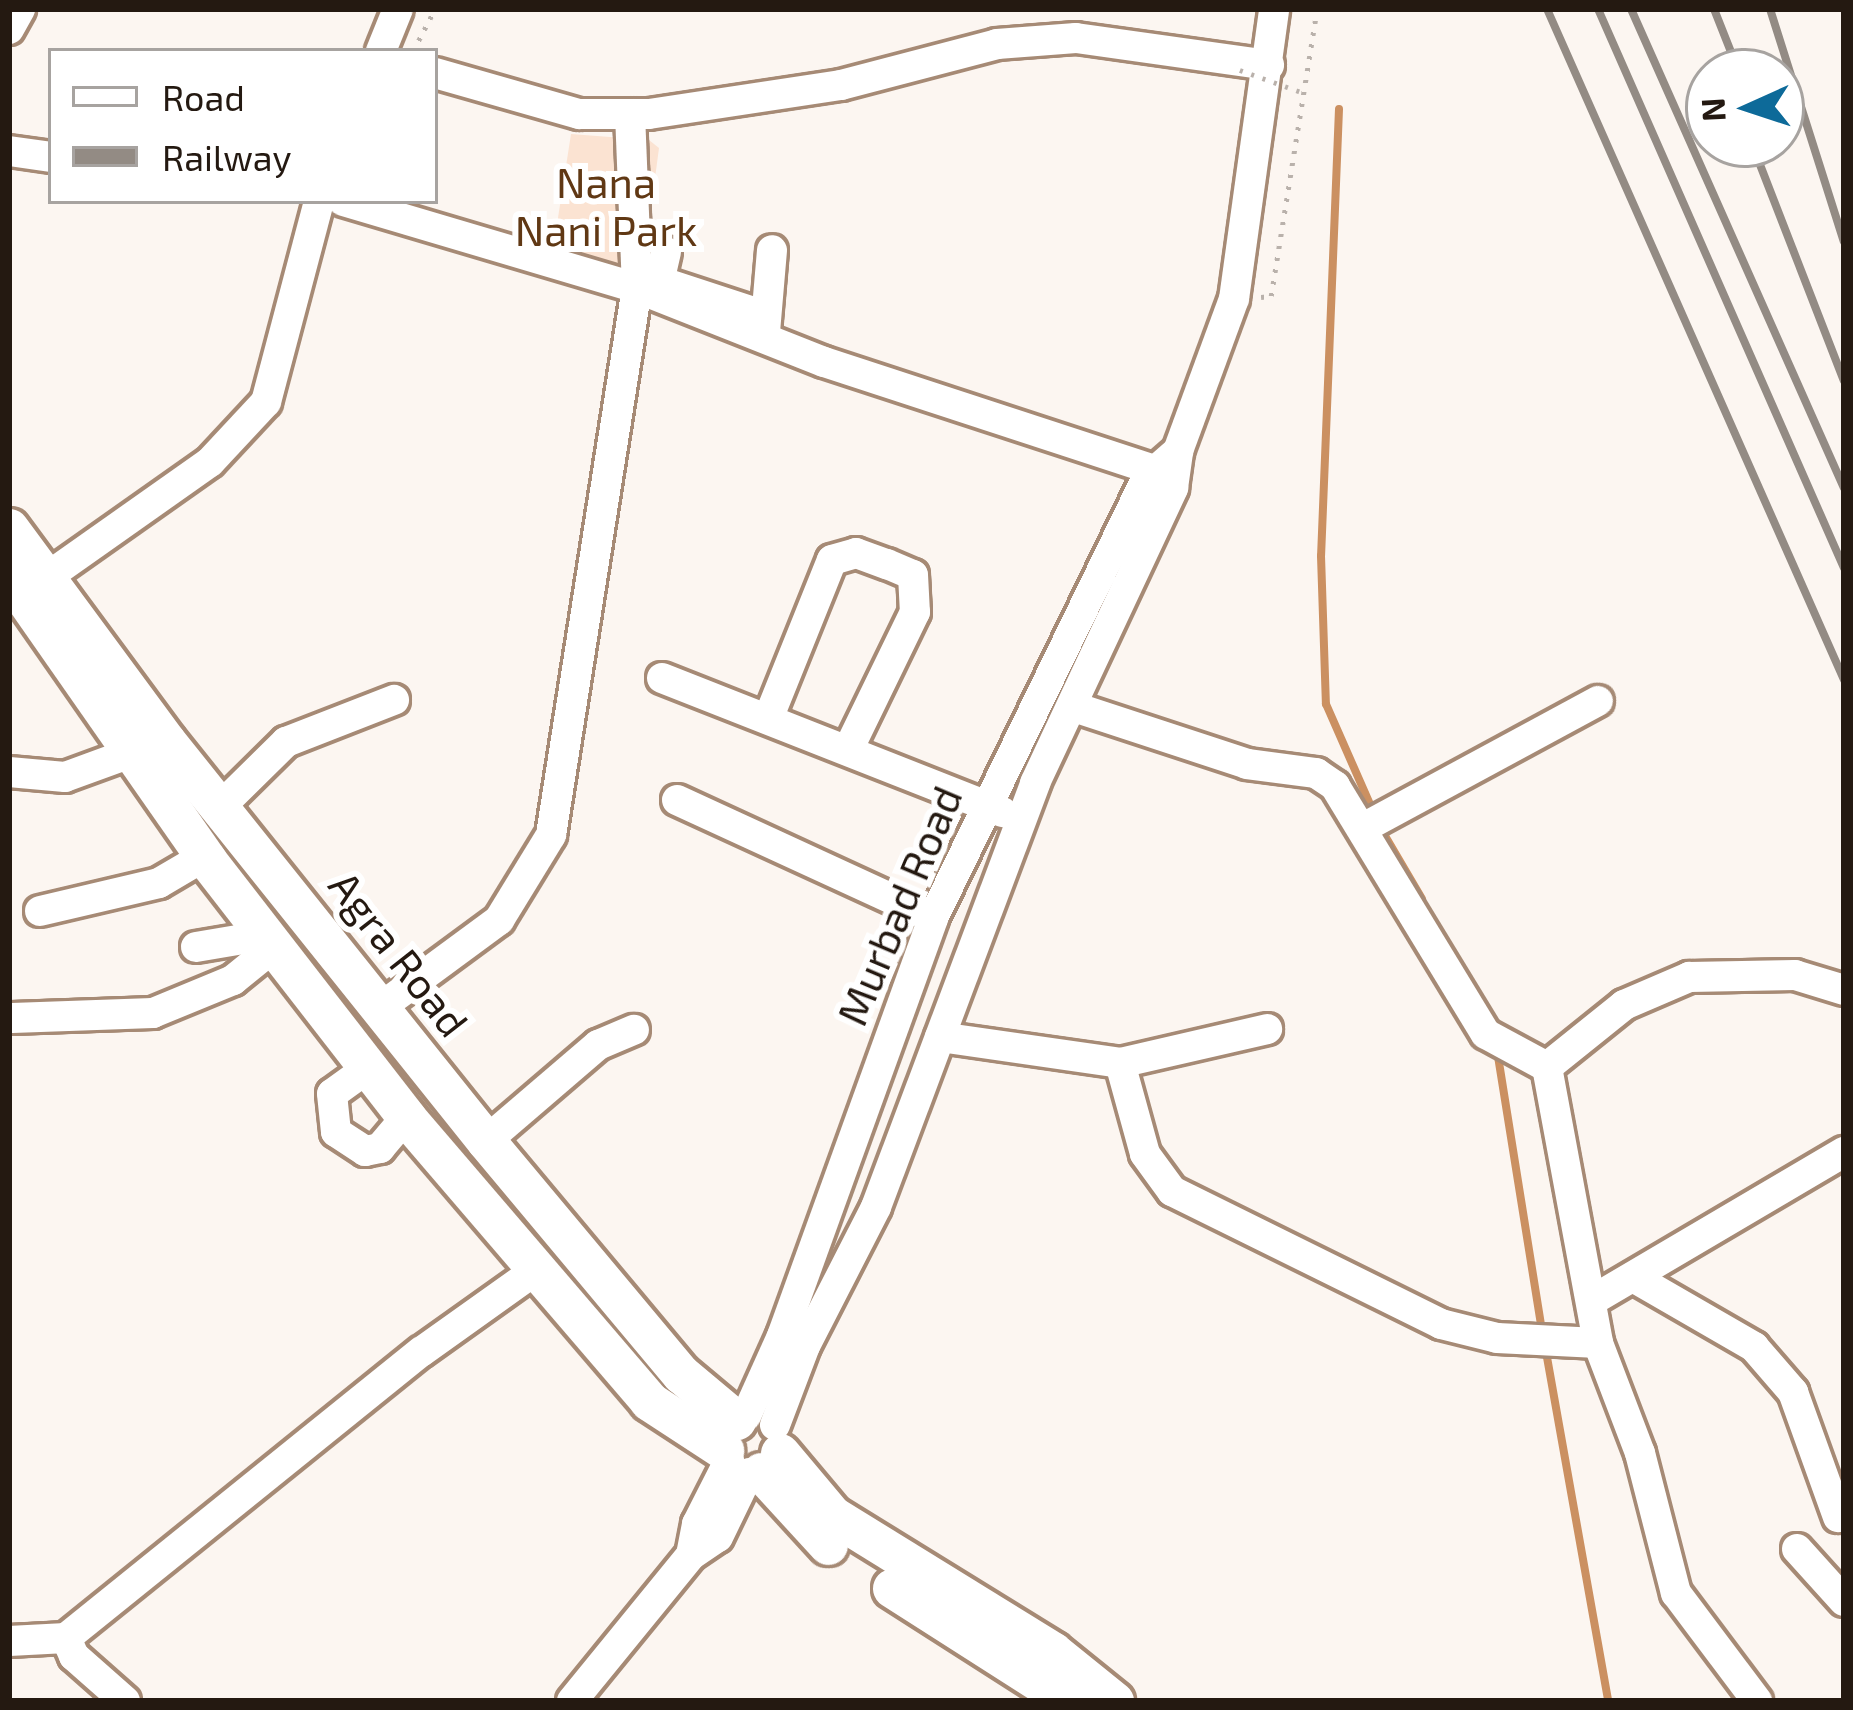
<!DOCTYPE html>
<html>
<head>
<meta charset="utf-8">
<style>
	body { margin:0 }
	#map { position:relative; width:1853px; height:1710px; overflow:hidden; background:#fcf6f1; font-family:"Exo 2",sans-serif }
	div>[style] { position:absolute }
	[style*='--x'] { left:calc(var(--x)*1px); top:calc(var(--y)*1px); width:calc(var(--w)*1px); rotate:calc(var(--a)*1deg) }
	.green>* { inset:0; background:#fbe3d2 }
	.stream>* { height:8px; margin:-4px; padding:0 4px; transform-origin:4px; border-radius:4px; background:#cb9061 }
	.path>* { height:4.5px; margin-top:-2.25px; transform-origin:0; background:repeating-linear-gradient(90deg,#b9b1ab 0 3px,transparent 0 12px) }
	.roads { filter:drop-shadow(3px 0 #a68a75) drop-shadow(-3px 0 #a68a75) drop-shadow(0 3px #a68a75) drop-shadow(0 -3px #a68a75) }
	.minor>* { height:30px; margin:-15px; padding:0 15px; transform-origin:15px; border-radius:15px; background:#fff }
	.major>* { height:39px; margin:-19.5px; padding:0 19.5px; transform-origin:19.5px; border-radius:19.5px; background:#fff }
	.rail>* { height:8px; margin:-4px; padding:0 4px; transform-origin:4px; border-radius:4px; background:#938b84 }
	.path-bridge>* { height:4.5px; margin-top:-2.25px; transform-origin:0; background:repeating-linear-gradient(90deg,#b9b1ab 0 3px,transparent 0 12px) }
	span { translate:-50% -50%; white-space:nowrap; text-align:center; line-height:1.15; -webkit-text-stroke:12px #fff; paint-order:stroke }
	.park-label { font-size:42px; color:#603814 }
	.street-label { font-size:42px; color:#241911 }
	.frame { position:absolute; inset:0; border:12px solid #241911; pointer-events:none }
	.legend { position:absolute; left:48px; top:48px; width:390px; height:156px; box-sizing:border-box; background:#fff; border:3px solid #a7a3a0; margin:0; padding:15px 21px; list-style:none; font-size:36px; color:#241911 }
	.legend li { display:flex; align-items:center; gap:24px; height:60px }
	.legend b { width:60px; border:3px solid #a7a3a0 }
	.north { position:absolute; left:1685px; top:48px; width:120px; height:120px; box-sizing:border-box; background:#fff; border:3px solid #a7a3a0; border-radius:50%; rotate:267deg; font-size:33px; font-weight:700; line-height:48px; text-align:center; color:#241911 }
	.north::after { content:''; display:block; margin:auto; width:42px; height:54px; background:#0d6a99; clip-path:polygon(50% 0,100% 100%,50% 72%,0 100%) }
</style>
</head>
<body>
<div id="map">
	<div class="green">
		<i style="clip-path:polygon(571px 134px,649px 140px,659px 148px,642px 276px,553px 250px)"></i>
	</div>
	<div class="stream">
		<i style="--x:1339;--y:109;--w:447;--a:92.3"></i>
		<i style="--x:1321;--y:556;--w:148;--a:88.1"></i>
		<i style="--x:1326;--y:704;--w:117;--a:66.3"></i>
		<i style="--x:1381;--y:829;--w:81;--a:59.6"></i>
		<i style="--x:1497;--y:1050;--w:285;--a:80.9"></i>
		<i style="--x:1545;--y:1346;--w:361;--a:79.9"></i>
	</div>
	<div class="path">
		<i style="--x:413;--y:51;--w:47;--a:-62.4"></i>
		<i style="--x:1261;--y:297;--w:10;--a:-6"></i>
		<i style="--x:1271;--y:296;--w:291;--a:-80.9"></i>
	</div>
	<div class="roads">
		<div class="minor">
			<i style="--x:9;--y:29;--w:23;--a:-61"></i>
			<i style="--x:381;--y:51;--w:45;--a:-68"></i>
			<i style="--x:435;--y:73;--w:150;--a:15.9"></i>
			<i style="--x:579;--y:114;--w:70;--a:0"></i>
			<i style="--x:649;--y:114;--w:194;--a:-8.6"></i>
			<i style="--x:841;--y:85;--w:161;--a:-14.7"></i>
			<i style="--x:997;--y:44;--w:79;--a:-4.3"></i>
			<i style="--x:1076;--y:38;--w:195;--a:8"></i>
			<i style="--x:9;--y:151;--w:42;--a:8.1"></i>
			<i style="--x:343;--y:201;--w:307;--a:16.5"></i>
			<i style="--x:637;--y:288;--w:201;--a:21.6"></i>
			<i style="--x:824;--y:362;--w:363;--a:18.1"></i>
			<i style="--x:666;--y:252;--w:27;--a:103"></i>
			<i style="--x:660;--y:278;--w:7;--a:45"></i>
			<i style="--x:665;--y:283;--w:106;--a:18.1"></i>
			<i style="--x:765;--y:332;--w:82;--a:-85.1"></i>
			<i style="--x:30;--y:589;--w:220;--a:-35.2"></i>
			<i style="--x:210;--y:462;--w:82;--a:-47"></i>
			<i style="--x:266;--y:402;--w:208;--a:-75.2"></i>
			<i style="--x:662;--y:678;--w:366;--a:21.5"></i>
			<i style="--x:1074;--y:707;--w:182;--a:18.2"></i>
			<i style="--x:1247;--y:764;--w:70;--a:7.4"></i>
			<i style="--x:1316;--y:773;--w:23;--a:34"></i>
			<i style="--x:1335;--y:786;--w:290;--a:58.7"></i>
			<i style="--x:1486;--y:1034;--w:69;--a:28.4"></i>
			<i style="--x:768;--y:719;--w:171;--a:-68.1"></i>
			<i style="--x:832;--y:560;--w:25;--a:-16"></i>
			<i style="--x:856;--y:553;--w:33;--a:20"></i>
			<i style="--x:887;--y:564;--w:28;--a:23"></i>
			<i style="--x:913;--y:575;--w:37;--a:87"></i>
			<i style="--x:915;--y:612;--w:153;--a:115.9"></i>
			<i style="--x:9;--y:772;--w:56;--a:5.1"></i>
			<i style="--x:65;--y:777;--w:87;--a:-20.1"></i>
			<i style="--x:677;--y:800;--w:282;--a:24.7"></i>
			<i style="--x:220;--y:807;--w:93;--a:-44.6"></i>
			<i style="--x:286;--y:742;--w:116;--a:-21.3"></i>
			<i style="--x:1363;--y:828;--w:267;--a:-28.4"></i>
			<i style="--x:40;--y:911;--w:122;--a:-13.2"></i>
			<i style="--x:159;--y:883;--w:53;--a:-30.4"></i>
			<i style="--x:196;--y:947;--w:72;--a:-9.6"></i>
			<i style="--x:381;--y:1007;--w:147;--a:-36.4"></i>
			<i style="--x:499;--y:920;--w:100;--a:-58.5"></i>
			<i style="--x:551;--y:835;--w:554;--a:-81.07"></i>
			<i style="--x:637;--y:288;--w:174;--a:-92.3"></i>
			<i style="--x:12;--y:1018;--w:141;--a:-2"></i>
			<i style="--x:153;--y:1013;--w:87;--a:-22.4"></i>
			<i style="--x:233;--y:980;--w:54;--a:-39"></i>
			<i style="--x:940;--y:1037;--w:182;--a:8.2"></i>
			<i style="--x:1120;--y:1063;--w:151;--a:-13"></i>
			<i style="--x:1120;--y:1063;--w:94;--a:74.6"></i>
			<i style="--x:1145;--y:1154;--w:46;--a:53.9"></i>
			<i style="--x:1172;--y:1191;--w:300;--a:26.3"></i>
			<i style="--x:1441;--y:1324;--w:58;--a:14"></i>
			<i style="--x:1497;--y:1338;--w:101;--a:2.8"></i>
			<i style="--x:1547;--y:1067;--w:281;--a:79.5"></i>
			<i style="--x:1598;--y:1343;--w:118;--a:69.1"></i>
			<i style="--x:1640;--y:1453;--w:145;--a:75.6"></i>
			<i style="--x:1676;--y:1593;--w:135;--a:53.1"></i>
			<i style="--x:1547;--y:1067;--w:99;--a:-38.8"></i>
			<i style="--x:1624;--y:1005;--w:71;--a:-23.3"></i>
			<i style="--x:1689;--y:977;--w:106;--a:-1.1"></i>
			<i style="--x:1795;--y:975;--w:51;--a:17"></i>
			<i style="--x:368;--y:1068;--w:44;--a:144.2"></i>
			<i style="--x:332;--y:1094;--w:38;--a:84"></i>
			<i style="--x:336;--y:1132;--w:35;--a:33"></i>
			<i style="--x:365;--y:1151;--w:15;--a:-11"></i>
			<i style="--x:380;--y:1148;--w:40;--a:-50"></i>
			<i style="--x:486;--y:1141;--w:148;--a:-40.6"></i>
			<i style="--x:598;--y:1045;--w:39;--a:-23"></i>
			<i style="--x:1633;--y:1277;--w:140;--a:30"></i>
			<i style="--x:1754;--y:1347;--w:60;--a:49.1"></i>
			<i style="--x:1793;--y:1392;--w:133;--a:70.2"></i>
			<i style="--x:1591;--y:1301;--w:294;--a:-30.5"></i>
			<i style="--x:746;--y:1416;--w:88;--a:-65.8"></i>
			<i style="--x:782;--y:1336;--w:444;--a:-70.1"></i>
			<i style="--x:933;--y:918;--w:488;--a:-64.1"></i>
			<i style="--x:1146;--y:479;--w:43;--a:-41.2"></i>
			<i style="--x:775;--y:1425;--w:85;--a:-69.2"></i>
			<i style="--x:805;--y:1346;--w:156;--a:-62.9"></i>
			<i style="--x:876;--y:1207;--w:453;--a:-69.4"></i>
			<i style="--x:1035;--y:783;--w:326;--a:-64.9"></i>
			<i style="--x:1173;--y:488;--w:37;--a:-82"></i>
			<i style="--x:1178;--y:451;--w:162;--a:-69.8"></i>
			<i style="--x:1234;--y:299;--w:293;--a:-82.1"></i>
			<i style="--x:1797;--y:1549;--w:70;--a:47.9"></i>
			<i style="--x:691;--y:1555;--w:32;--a:-79"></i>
			<i style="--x:697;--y:1524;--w:71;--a:-63.1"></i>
			<i style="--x:66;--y:1638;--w:20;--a:66"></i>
			<i style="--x:74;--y:1656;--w:68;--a:41.4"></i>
			<i style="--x:9;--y:1641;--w:57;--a:-3"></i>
			<i style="--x:66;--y:1638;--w:456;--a:-38.9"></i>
			<i style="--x:421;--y:1352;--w:141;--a:-35.5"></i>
			<i style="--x:572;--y:1701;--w:188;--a:-50.8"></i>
			<i style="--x:691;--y:1555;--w:32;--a:-34"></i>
			<i style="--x:718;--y:1537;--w:71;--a:-64.2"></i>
		</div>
		<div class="major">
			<i style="--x:9;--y:528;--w:265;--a:53.6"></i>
			<i style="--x:166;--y:741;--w:512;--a:51.34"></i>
			<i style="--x:486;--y:1141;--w:304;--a:50.1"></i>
			<i style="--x:681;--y:1374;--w:72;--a:39.9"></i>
			<i style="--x:9;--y:576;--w:346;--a:55.1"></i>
			<i style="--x:207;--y:860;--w:325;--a:52.2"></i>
			<i style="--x:406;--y:1117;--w:374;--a:49.4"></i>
			<i style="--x:649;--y:1401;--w:90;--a:33.2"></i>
			<i style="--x:780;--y:1453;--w:81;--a:50"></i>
			<i style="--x:832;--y:1515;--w:259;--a:31.7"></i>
			<i style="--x:1052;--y:1651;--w:80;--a:38.9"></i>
			<i style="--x:761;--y:1472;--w:99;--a:47.5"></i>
			<i style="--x:892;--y:1588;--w:210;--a:32.6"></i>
		</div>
	</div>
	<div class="rail">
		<i style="--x:1547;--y:9;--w:734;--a:66.12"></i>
		<i style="--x:1598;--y:9;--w:611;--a:66.25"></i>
		<i style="--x:1631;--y:9;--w:524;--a:66.03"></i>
		<i style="--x:1714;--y:9;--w:68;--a:68.4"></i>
		<i style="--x:1770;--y:9;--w:244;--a:72.4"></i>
		<i style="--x:1752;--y:144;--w:254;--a:68.8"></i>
	</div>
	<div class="path-bridge">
		<i style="--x:1240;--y:70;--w:65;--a:19.8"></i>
	</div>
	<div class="park-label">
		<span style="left:606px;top:205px">Nana<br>Nani Park</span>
	</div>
	<div class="street-label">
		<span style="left:898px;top:905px;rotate:-67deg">Murbad Road</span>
		<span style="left:400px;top:953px;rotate:52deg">Agra Road</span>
	</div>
	<div class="frame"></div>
	<ul class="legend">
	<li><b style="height:15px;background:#fff"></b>Road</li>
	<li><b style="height:15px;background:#938b84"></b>Railway</li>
	</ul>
	<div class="north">N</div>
</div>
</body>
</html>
